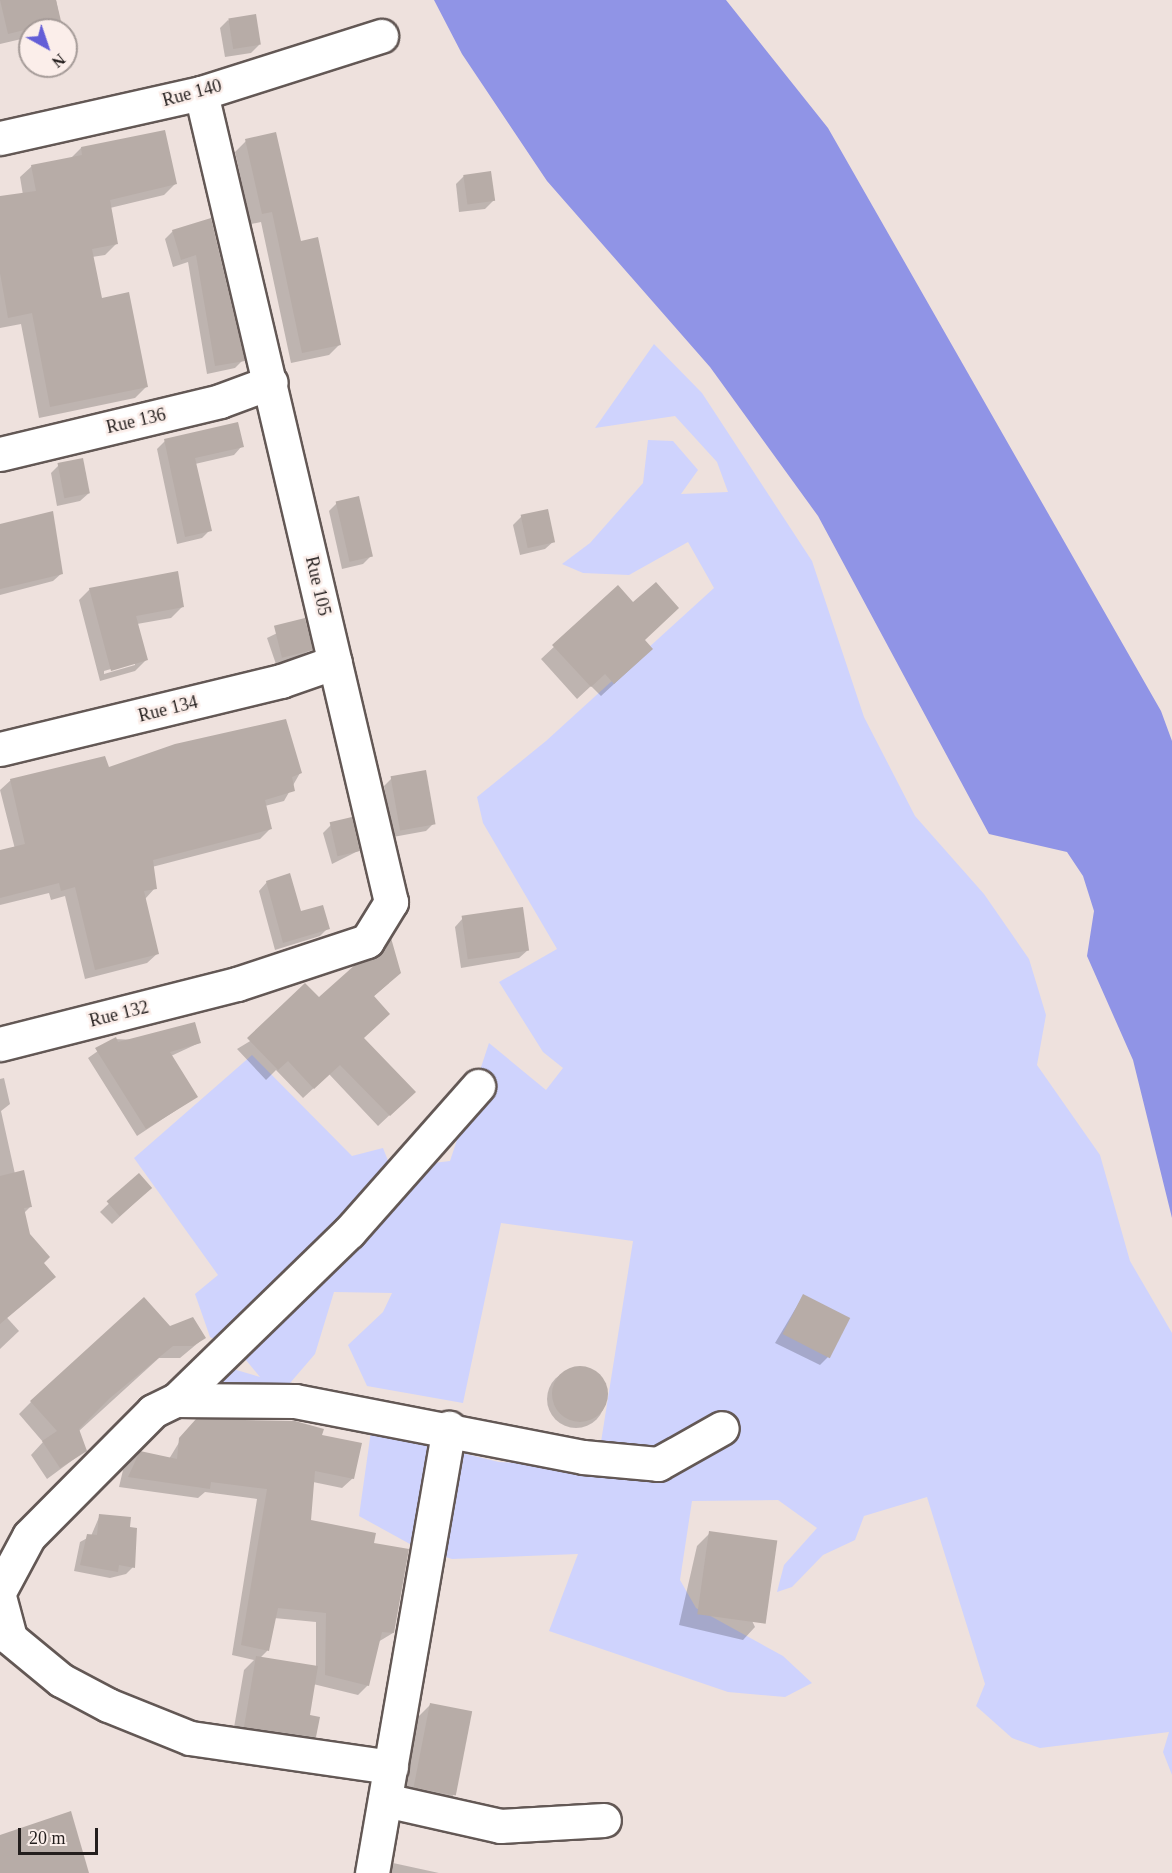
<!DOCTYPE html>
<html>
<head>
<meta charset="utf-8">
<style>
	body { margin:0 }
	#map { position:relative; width:1172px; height:1873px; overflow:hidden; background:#eee1dd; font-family:"Times New Roman",serif }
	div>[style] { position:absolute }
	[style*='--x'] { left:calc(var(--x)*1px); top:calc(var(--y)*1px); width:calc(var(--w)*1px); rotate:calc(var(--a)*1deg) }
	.green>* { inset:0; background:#cfd3fd }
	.water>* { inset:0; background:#9094e6 }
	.shadow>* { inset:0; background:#0003 }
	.round { border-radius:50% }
	.building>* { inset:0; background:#b7aca7; transform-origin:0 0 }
	.roads { filter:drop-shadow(2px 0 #635855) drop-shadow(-2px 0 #635855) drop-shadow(0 2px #635855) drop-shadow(0 -2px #635855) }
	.minor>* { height:33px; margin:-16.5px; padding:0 16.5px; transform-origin:16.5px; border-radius:16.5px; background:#fff }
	span { translate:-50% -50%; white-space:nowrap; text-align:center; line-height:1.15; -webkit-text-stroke:5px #fbeeea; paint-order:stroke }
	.street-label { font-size:18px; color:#231e1d }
	.north { position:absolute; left:18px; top:18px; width:60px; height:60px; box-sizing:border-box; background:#fbeeea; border:2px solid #a59b98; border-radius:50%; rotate:140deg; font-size:16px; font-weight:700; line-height:24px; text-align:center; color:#231e1d }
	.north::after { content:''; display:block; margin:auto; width:21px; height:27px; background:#635ed7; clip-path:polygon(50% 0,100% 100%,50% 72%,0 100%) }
	.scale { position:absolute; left:18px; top:1828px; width:80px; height:27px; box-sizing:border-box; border:3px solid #231e1d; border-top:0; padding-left:8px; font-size:18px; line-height:21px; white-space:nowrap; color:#231e1d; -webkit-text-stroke:4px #fbeeea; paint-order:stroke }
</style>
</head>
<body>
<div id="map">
	<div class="green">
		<i style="clip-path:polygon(654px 344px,702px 393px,812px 561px,864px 717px,915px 816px,984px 894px,1029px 959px,1046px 1015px,1037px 1065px,1100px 1155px,1130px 1261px,1172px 1333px,1172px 1775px,1163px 1752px,1169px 1732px,1040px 1748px,1012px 1738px,976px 1706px,985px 1684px,927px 1497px,864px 1516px,855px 1540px,823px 1555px,792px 1587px,777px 1592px,784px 1565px,817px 1528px,778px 1500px,692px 1501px,680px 1580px,696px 1608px,783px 1656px,812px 1683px,785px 1697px,728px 1692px,549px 1631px,578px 1554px,452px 1559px,419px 1549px,359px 1516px,371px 1431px,499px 1462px,597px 1467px,633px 1241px,501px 1223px,463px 1403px,367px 1386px,348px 1345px,383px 1312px,392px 1293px,334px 1292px,315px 1354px,266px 1411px,207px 1398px,216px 1364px,260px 1377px,241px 1354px,210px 1337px,195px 1294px,218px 1275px,134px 1158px,252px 1055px,352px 1156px,383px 1148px,391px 1168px,450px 1161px,489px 1043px,546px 1090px,563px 1068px,543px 1052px,499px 982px,557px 949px,483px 823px,477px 797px,546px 741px,714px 588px,688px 542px,629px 575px,583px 573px,562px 564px,590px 543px,643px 483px,648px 440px,673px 441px,698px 470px,681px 494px,728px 492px,717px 462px,675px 416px,595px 428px)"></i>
	</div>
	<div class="water">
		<i style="clip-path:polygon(434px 0,726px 0,828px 128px,1161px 711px,1172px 741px,1172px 1218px,1133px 1060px,1087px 956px,1094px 911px,1083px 876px,1067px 852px,989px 834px,818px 516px,710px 367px,547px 181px,462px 54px)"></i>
	</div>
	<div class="shadow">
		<i style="clip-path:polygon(0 0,56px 0,60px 20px,50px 30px,30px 30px,30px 37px,0 44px)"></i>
		<i style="clip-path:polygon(228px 20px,259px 45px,251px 53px,225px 57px,220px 28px)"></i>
		<i style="clip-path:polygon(246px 141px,340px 344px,329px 355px,291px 363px,261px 222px,251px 224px,235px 152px)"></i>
		<i style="clip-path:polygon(81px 148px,176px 183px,164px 195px,110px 208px,116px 244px,105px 255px,92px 257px,101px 300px,146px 387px,135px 398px,39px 418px,21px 324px,0 328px,0 198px,23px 195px,20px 177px,32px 166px,70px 159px)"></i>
		<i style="clip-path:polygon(464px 176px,493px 201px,485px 209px,459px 212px,456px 184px)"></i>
		<i style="clip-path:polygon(210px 220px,243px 360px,235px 368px,207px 374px,188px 262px,173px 267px,165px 239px,173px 231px)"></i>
		<i style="clip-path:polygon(165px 441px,242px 446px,234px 455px,195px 464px,210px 530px,202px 538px,177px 544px,157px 449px)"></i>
		<i style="clip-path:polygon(59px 465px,89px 493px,80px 501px,57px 506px,51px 473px)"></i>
		<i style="clip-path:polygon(337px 503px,371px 556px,363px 564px,342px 569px,329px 511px)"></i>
		<i style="clip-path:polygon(522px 516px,554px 541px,545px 549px,520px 555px,513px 525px)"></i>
		<i style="clip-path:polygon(0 526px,62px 573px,53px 581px,0 595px)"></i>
		<i style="clip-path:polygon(618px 587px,643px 640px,639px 661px,601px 696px,591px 686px,577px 699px,541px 659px)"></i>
		<i style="clip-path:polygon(evenodd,90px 589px,183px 606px,171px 618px,137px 624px,146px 660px,135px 671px,100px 681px,79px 600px,90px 589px,135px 662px,135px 665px,104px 674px,104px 671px,135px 662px)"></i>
		<i style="clip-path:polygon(304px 620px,311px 650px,277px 667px,267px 638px)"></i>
		<i style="clip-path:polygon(108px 769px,300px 773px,284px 801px,265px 806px,270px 829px,260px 839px,152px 867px,155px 888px,145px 899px,158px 953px,147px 963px,85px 979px,65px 896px,51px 900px,49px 893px,0 905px,0 854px,15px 849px,0 790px,11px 780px)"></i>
		<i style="clip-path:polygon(392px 778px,434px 823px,426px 831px,393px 837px,384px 786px)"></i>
		<i style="clip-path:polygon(331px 825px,358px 851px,332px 864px,323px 833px)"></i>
		<i style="clip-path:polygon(267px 882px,300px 913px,328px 928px,320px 936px,275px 950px,259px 891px)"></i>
		<i style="clip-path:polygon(463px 918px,528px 950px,519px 958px,461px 968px,455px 927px)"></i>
		<i style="clip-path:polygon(390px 941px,389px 983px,373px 997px,362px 1038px,414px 1092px,378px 1126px,329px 1074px,303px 1098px,276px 1070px,266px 1080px,237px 1049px,319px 999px)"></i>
		<i style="clip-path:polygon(115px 1039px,199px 1043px,171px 1056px,196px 1097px,137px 1136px,88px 1058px)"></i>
		<i style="clip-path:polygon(4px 1078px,10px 1104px,1px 1111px,15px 1174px,31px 1206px,24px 1213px,29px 1235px,42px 1263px,0 1273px,0 1079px)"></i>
		<i style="clip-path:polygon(139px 1175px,142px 1196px,112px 1224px,100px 1212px)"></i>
		<i style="clip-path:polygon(803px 1296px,828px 1357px,820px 1365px,775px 1343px)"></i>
		<i style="clip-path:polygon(0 1310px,19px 1331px,0 1349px)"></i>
		<i style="clip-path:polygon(169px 1328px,204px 1338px,180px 1358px,159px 1358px,79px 1431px,85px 1451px,47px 1479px,31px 1455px,43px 1442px,19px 1414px,31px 1402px)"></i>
		<i class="round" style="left:547px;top:1370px;width:58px;height:58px"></i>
		<i style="clip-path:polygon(evenodd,186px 1431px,321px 1436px,353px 1478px,342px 1488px,313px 1482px,310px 1522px,373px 1544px,393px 1633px,378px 1642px,368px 1685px,358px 1695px,313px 1684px,308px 1716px,315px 1737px,302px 1749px,232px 1739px,244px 1670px,254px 1660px,232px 1655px,257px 1499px,205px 1492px,198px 1498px,119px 1487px,123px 1470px,140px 1452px,169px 1459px,186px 1431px,274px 1618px,316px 1622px,316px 1667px,260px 1658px,267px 1651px,274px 1618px)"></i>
		<i style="clip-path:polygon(100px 1515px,133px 1567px,126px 1574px,110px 1578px,74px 1571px,80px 1542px,91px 1536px)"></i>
		<i style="clip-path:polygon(710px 1533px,755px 1627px,743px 1640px,679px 1625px,697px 1546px)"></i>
		<i style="clip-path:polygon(431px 1704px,453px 1796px,440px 1808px,396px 1798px,418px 1717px)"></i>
		<i style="clip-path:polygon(393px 1863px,439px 1873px,384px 1873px)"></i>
	</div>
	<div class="building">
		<i style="clip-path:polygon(0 0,56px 0,61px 21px,8px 34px)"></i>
		<i style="left:256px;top:14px;width:31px;height:28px;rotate:81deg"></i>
		<i style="clip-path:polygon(165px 130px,177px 184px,110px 200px,118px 244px,92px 249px,102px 298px,129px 292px,148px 387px,50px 407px,32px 313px,8px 318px,0 273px,0 196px,36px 191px,31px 165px,82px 155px,81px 147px)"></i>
		<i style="clip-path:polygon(276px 132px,301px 241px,318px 237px,341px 345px,302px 353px,272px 212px,262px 214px,245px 139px)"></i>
		<i style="left:491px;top:171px;width:30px;height:28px;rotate:82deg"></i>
		<i style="clip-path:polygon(211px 218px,245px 361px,215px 366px,196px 255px,181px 260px,172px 230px)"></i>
		<i style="clip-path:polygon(238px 422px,244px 447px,195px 458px,212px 531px,185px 537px,164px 439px)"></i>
		<i style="left:83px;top:458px;width:36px;height:26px;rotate:79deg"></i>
		<i style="left:359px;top:496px;width:62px;height:24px;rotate:77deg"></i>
		<i style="left:548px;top:509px;width:34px;height:28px;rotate:78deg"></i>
		<i style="clip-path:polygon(53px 511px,63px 574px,0 589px,0 524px)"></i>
		<i style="clip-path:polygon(178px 571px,184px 607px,136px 616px,148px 660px,111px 671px,89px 588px)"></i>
		<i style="clip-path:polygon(656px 582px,679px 608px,645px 640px,653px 649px,614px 684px,605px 674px,591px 687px,552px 645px,618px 585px,633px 602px)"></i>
		<i style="left:305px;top:618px;width:33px;height:32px;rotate:76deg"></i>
		<i style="clip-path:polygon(286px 719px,302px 773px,292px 777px,295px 791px,265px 800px,272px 829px,153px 860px,157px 889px,144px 891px,159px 954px,95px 970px,75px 887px,61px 891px,59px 883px,0 898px,0 850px,25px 844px,10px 779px,105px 756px,109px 767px,175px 744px)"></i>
		<i style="left:426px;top:770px;width:55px;height:36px;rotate:80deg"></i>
		<i style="left:352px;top:817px;width:35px;height:23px;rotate:77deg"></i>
		<i style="clip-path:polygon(290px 873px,301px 911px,323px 905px,330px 929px,283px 943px,266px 881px)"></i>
		<i style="left:523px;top:907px;width:44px;height:62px;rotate:82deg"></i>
		<i style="clip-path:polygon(391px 938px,401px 973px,374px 996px,390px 1014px,364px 1038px,416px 1092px,390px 1116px,340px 1065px,314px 1089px,288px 1061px,278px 1070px,247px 1038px,305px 983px,319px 997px,356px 964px,382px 951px)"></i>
		<i style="clip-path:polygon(195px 1022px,201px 1043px,170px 1052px,198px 1097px,146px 1129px,95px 1048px,116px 1037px,118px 1042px)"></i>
		<i style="clip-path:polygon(24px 1170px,32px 1207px,24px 1208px,30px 1234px,50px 1257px,44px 1263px,56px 1277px,0 1324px,0 1176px)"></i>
		<i style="left:139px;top:1173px;width:20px;height:43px;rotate:49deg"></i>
		<i style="left:803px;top:1294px;width:53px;height:45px;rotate:27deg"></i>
		<i style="clip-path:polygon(144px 1297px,170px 1326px,193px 1317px,206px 1338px,193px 1346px,173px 1346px,110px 1398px,79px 1429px,87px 1451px,60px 1468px,42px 1441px,57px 1431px,30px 1401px)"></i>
		<i class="round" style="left:552px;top:1366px;width:56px;height:56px"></i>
		<i style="clip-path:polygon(196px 1419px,295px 1421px,324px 1429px,322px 1435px,362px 1443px,354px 1479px,315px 1471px,311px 1520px,376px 1533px,374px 1543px,409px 1549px,394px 1633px,382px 1632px,369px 1686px,325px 1675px,326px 1613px,278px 1608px,269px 1651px,241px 1645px,267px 1489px,211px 1482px,210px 1489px,128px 1477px,140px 1451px,177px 1459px,179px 1438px)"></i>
		<i style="clip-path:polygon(99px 1514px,131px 1517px,130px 1527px,137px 1528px,135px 1568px,119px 1565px,118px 1572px,80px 1565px,87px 1534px,97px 1535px)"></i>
		<i style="left:709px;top:1531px;width:69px;height:84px;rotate:8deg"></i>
		<i style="clip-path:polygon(256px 1656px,318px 1666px,310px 1715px,320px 1717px,316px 1737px,244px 1727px)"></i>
		<i style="left:430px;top:1703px;width:43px;height:86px;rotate:11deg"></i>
		<i style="clip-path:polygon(71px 1811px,89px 1873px,0 1873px,0 1835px)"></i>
	</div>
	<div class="roads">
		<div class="minor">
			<i style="--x:0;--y:138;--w:206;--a:-12.6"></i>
			<i style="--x:201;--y:93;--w:189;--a:-17.6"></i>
			<i style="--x:0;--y:454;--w:226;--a:-13.5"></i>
			<i style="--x:220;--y:401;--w:54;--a:-20.4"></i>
			<i style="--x:0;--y:749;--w:289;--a:-13.6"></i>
			<i style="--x:281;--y:681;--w:57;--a:-19.4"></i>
			<i style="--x:0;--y:1044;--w:244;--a:-14.2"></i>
			<i style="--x:237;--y:984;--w:137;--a:-18.3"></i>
			<i style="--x:367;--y:941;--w:46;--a:-58.4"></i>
			<i style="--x:391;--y:902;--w:831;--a:-103.22"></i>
			<i style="--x:176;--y:1400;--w:241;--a:-44.2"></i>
			<i style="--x:349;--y:1232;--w:195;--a:-48.5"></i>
			<i style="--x:0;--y:1590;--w:61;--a:-61.8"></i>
			<i style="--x:29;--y:1536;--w:176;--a:-45.2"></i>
			<i style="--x:153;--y:1411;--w:25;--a:-26"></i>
			<i style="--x:176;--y:1400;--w:119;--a:0.5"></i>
			<i style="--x:295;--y:1401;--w:293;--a:11"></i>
			<i style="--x:583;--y:1457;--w:75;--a:5.3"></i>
			<i style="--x:658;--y:1464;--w:73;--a:-29.4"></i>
			<i style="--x:0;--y:1600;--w:39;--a:75"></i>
			<i style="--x:10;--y:1638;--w:66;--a:39.5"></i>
			<i style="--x:61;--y:1680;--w:53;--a:28"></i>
			<i style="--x:108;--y:1705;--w:88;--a:21.9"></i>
			<i style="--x:190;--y:1738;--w:203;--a:8.2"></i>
			<i style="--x:385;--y:1800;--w:118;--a:12.7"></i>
			<i style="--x:500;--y:1826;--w:104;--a:-3.3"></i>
			<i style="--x:372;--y:1873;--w:452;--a:-80.2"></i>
		</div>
	</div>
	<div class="street-label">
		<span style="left:192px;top:93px;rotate:-15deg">Rue 140</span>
		<span style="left:136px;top:421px;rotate:-13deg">Rue 136</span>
		<span style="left:318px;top:586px;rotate:77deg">Rue 105</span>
		<span style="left:168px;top:709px;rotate:-14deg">Rue 134</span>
		<span style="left:119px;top:1014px;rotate:-14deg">Rue 132</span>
	</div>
	<div class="north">N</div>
	<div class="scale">20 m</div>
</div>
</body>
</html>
